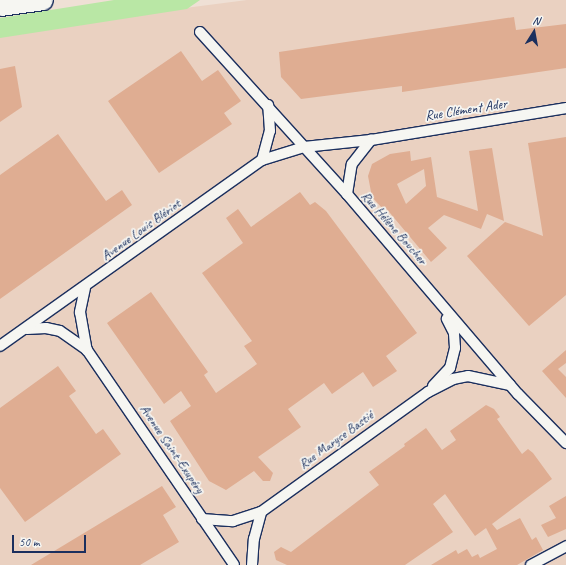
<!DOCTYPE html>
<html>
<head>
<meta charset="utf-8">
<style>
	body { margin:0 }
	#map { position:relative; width:566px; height:565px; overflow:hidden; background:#efe0d5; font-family:Caveat,sans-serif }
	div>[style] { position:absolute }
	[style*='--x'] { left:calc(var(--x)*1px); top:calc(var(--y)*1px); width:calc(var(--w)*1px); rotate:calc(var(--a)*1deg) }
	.built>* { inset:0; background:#ead1c1 }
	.green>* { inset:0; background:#b9e7a5 }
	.building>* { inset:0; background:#dfad92 }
	.roads { filter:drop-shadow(1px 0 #1b2f5e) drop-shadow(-1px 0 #1b2f5e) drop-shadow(0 1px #1b2f5e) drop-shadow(0 -1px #1b2f5e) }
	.street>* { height:10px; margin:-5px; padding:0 5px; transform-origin:5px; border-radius:5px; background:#f6f6f2 }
	.highway>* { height:19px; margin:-9.5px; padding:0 9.5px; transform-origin:9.5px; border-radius:9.5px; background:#f6f6f2 }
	span { translate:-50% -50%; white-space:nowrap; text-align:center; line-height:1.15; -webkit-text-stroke:3.5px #f6f6f2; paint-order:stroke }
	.street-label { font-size:14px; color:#1b2f5e }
	.north { position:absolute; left:514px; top:12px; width:40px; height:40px; -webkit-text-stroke:3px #f6f6f2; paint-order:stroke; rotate:11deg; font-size:11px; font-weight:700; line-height:16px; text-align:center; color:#1b2f5e }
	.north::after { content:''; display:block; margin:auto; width:14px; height:18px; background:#1b2f5e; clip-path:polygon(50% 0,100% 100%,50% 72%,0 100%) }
	.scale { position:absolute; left:12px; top:535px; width:74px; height:18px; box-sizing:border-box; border:2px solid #1b2f5e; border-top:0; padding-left:5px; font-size:12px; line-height:14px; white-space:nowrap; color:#1b2f5e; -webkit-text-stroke:3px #f6f6f2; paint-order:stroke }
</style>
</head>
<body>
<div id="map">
	<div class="built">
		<i style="clip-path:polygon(247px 0,566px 0,566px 565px,0 565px,0 32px)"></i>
	</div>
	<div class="green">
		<i style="clip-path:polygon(114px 0,200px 0,187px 9px,0 38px,0 18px)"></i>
	</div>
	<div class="building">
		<i style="clip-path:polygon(514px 17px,516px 30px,566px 24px,566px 68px,402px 92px,402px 86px,301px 99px,281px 77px,279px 52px)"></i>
		<i style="clip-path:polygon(181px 51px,202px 81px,218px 70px,241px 101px,224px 113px,232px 124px,159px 173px,108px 101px)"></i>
		<i style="clip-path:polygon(15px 66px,22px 107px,0 122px,0 69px)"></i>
		<i style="clip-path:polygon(58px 134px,106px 201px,122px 190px,132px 205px,0 299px,0 175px)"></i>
		<i style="clip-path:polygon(566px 137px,566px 295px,529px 326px,467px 256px,505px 222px,543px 236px,528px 143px)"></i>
		<i style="clip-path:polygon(evenodd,492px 148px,504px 221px,487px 214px,481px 229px,444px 215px,428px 228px,447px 248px,431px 262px,385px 207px,383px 209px,372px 197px,368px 176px,372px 164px,390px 154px,410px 151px,411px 161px,431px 157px,437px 197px,478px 211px,469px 151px,492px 148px,424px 169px,426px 186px,406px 204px,397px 184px,424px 169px)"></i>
		<i style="clip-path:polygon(300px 192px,310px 205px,315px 202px,326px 211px,417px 333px,386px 356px,397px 371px,373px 387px,363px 372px,332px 394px,324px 383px,288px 409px,301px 427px,258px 457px,273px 473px,270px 481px,263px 481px,254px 471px,226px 490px,209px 481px,170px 421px,191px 406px,181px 391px,164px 404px,107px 323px,151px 292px,208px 372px,204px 375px,216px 393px,257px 364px,244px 346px,252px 341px,202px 273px,243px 243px,226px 218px,238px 209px,251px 227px)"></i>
		<i style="clip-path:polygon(566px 350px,566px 363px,558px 369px,566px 377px,566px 398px,542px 371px)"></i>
		<i style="clip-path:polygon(58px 366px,76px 391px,69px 396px,96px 434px,103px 429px,121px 454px,25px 522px,0 488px,0 408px)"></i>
		<i style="clip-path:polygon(486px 405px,494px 409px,500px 417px,497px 419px,522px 454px,528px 449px,533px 453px,552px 479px,492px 524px,497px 530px,520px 518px,532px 540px,536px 537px,543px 550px,517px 565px,431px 565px,456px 550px,458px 554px,467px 549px,472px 557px,478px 554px,480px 558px,497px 549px,486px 528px,475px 536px,445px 494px,433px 504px,453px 532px,405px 565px,287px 565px,276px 560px,274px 552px,281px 547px,291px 552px,379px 485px,369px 472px,405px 446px,404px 444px,426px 428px,442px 450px,456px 440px,450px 431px)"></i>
		<i style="clip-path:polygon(162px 486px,176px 507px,163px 515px,179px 542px,140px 565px,31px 565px)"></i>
		<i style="clip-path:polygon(566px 496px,566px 529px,548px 537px,541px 525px,556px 518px,549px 506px)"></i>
	</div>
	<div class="roads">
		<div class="street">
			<i style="--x:200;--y:32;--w:219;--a:47.8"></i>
			<i style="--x:347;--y:194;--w:263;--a:49.5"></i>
			<i style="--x:518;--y:394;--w:69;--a:45.6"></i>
			<i style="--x:262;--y:160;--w:30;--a:-75"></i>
			<i style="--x:270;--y:131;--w:26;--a:-94"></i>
			<i style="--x:347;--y:194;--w:30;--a:-81"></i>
			<i style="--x:352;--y:164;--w:31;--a:-52"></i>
			<i style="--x:85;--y:288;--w:25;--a:102"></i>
			<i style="--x:80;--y:312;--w:39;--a:80"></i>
			<i style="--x:87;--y:350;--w:260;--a:55.6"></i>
			<i style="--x:27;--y:329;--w:19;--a:-3"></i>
			<i style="--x:46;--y:328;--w:14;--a:12"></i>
			<i style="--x:60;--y:331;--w:33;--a:35"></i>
			<i style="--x:0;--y:346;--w:321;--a:-35.4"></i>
			<i style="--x:262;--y:160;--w:44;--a:-17.2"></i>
			<i style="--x:304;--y:147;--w:67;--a:-6"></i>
			<i style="--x:371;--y:140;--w:198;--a:-9.3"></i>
			<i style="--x:433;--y:386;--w:25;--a:-47"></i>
			<i style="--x:450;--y:368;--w:21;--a:-76"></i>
			<i style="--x:455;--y:348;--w:15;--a:-94"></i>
			<i style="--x:454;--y:333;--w:16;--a:-117"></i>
			<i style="--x:202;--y:519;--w:31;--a:4"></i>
			<i style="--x:233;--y:521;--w:29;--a:-18"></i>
			<i style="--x:261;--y:512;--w:206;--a:-35.7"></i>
			<i style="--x:428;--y:392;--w:28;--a:-27"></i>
			<i style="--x:453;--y:379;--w:15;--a:-11"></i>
			<i style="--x:468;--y:376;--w:43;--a:12.1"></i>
			<i style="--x:252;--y:565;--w:26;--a:-86"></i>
			<i style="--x:254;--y:539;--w:28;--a:-75"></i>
			<i style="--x:531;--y:565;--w:40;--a:-28"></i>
		</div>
		<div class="highway">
			<i style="--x:0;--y:6;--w:43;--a:-7.9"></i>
		</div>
	</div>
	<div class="street-label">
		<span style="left:466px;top:110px;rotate:-9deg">Rue Clément Ader</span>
		<span style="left:394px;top:228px;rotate:49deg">Rue Hélène Boucher</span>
		<span style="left:141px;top:230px;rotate:-36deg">Avenue Louis Blériot</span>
		<span style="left:336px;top:440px;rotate:-36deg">Rue Maryse Bastié</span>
		<span style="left:172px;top:449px;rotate:56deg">Avenue Saint-Exupéry</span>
	</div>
	<div class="north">N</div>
	<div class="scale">50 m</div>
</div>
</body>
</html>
